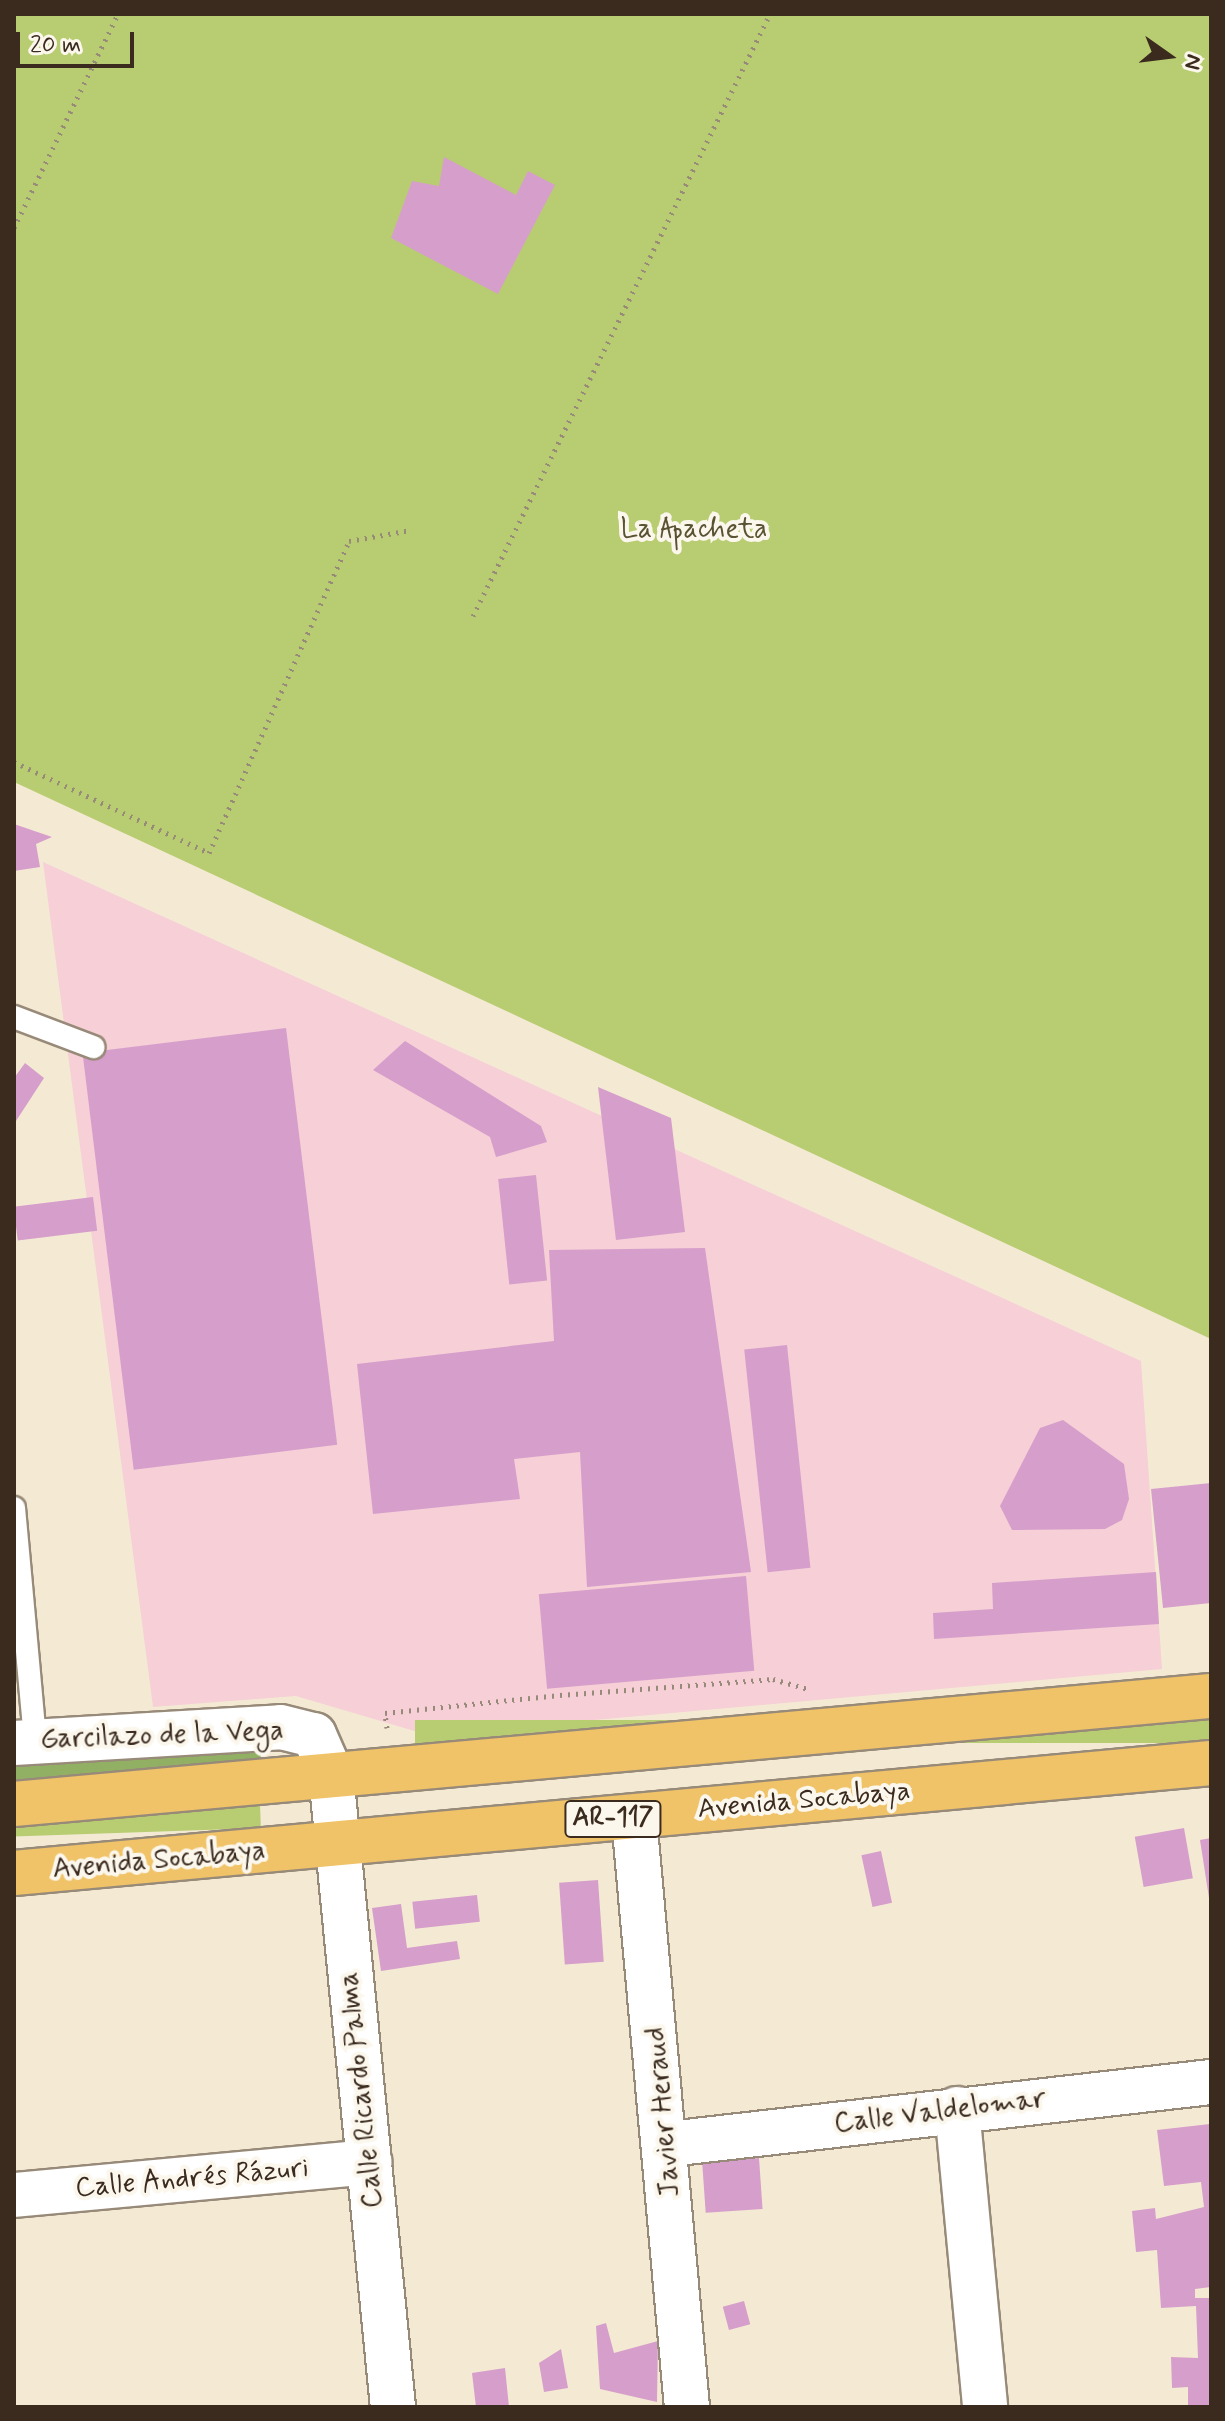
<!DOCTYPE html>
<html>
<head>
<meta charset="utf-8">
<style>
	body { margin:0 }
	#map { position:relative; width:1225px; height:2421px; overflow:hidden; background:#f4ead4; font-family:Mynerve,sans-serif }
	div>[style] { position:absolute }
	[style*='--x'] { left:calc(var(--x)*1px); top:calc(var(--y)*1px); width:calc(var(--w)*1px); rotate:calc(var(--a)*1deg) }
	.built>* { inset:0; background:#f6cfd7 }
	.green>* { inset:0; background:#b8cd71; transform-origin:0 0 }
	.forest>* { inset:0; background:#92b063 }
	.building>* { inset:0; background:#d69eca; transform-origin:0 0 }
	.path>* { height:5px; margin-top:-2.5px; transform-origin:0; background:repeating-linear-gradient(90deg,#988a79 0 2px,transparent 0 8px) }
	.roads { filter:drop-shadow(2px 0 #988a79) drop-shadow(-2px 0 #988a79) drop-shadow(0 2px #988a79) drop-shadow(0 -2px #988a79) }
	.lane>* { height:22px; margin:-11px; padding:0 11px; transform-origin:11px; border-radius:11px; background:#fff }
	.street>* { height:44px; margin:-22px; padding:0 22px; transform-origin:22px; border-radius:22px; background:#fff }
	.primary>* { height:44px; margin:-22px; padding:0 22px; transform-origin:22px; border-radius:22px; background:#f0c369 }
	span { translate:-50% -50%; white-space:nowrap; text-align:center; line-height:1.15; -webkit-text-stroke:8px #fbf7ec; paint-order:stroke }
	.shield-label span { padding:2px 6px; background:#fbf7ec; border:2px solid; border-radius:6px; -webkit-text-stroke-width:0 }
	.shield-label { font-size:26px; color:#3b2a1e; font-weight:700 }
	.park-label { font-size:28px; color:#5a5333 }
	.street-label { font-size:28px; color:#3b2a1e }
	.frame { position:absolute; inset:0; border:16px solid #3b2a1e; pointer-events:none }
	.north { position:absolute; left:1129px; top:16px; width:80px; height:80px; -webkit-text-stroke:6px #fbf7ec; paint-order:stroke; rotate:104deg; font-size:22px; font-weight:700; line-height:32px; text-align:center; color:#3b2a1e }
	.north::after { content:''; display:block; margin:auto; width:28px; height:36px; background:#3b2a1e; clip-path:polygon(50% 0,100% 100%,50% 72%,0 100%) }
	.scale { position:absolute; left:16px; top:32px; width:118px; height:36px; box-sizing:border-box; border:4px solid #3b2a1e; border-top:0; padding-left:10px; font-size:24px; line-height:28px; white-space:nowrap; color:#3b2a1e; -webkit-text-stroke:6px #fbf7ec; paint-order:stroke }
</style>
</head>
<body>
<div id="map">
	<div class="built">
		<i style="clip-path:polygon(43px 862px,1141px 1361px,1162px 1669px,428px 1735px,296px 1696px,153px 1707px)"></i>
	</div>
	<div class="green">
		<i style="clip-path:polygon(14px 14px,1211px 14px,1211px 1339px,14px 782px)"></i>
		<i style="left:1211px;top:1720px;width:23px;height:796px;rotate:90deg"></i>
		<i style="left:260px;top:1803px;width:25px;height:247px;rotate:88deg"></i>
	</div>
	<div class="forest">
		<i style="clip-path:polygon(260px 1744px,261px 1759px,14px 1782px,14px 1764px)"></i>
	</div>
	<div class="building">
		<i style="clip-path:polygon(444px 157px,516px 195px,528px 171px,555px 185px,498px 294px,391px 238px,412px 181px,439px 186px)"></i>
		<i style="clip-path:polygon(14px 824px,52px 837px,36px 844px,40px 867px,14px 871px)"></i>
		<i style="left:286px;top:1028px;width:420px;height:205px;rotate:83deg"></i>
		<i style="clip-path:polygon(405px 1041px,541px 1126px,547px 1142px,496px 1157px,490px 1137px,373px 1070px)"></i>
		<i style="clip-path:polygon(25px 1063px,44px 1078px,16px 1121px,14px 1078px)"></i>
		<i style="clip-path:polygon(598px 1087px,671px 1118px,685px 1232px,616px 1240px)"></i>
		<i style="left:536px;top:1175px;width:106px;height:38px;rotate:84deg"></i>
		<i style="left:93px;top:1197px;width:34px;height:80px;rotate:83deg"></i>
		<i style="clip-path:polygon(705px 1248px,751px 1572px,587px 1587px,580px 1452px,514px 1459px,520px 1499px,373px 1514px,357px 1364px,554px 1341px,549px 1250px)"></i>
		<i style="left:787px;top:1345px;width:224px;height:43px;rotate:84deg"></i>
		<i style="clip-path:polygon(1063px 1420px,1124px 1464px,1129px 1499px,1122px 1520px,1105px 1529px,1012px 1530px,1000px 1506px,1040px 1428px)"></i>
		<i style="clip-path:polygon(1211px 1483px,1211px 1603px,1163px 1608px,1151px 1489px)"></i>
		<i style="clip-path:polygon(1156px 1572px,1159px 1624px,934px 1639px,933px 1613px,993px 1609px,992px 1583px)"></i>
		<i style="left:746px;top:1576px;width:95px;height:208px;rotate:85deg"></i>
		<i style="left:1184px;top:1828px;width:51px;height:50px;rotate:80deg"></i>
		<i style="clip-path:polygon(1211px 1838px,1211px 1897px,1209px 1898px,1200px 1840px)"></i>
		<i style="left:881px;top:1851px;width:53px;height:20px;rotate:78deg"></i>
		<i style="left:598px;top:1880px;width:82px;height:39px;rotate:86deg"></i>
		<i style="left:477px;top:1895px;width:27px;height:65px;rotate:84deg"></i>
		<i style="clip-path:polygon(401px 1904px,407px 1948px,457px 1941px,460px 1959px,381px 1971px,372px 1908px)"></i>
		<i style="clip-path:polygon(1210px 2124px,1211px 2287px,1195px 2289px,1195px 2298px,1211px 2298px,1211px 2407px,1188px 2407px,1188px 2387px,1172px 2388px,1171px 2357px,1198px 2358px,1196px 2306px,1161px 2308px,1157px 2250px,1136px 2252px,1132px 2211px,1155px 2208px,1156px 2219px,1204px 2207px,1201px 2182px,1164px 2186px,1157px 2130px)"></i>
		<i style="left:759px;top:2158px;width:51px;height:57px;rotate:86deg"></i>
		<i style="left:744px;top:2301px;width:24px;height:22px;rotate:75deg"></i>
		<i style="clip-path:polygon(606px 2323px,614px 2353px,658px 2341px,657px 2402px,600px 2389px,596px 2326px)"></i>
		<i style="clip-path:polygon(561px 2349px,568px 2388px,544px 2392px,539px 2363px)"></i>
		<i style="clip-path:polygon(505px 2368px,509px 2407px,476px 2407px,472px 2373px)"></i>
	</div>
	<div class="path">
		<i style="--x:14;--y:228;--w:238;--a:-64.1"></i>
		<i style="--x:473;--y:616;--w:671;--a:-63.74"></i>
		<i style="--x:14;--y:762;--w:215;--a:25"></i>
		<i style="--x:209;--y:853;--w:342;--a:-65.8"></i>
		<i style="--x:349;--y:541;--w:63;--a:-10.1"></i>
		<i style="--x:387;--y:1728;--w:15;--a:-98"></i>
		<i style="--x:385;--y:1713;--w:176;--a:-5.9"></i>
		<i style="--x:560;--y:1695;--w:214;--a:-4.3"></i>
		<i style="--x:773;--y:1679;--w:36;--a:16"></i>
	</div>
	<div class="roads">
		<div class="lane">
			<i style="--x:14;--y:1017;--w:85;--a:20.8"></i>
			<i style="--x:14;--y:1508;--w:234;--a:84.8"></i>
		</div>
		<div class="street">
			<i style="--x:14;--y:1743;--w:267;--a:-3.4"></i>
			<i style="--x:281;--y:1727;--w:34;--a:14"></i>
			<i style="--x:314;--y:1735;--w:43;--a:66.4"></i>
			<i style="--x:331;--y:1774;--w:636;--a:84.41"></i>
			<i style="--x:634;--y:1818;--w:591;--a:84.86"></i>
			<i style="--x:957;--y:2109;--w:299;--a:84.6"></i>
			<i style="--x:669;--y:2144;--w:546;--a:-6.53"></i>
			<i style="--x:14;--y:2195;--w:357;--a:-5.3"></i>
		</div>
		<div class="primary">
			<i style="--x:14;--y:1804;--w:1202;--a:-5.16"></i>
			<i style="--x:14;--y:1873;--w:1202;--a:-5.25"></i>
		</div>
	</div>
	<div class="shield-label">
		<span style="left:613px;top:1819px">AR-117</span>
	</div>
	<div class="park-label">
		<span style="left:694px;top:530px">La Apacheta</span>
	</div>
	<div class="street-label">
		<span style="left:162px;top:1736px;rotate:-2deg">Garcilazo de la Vega</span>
		<span style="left:804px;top:1801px;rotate:-5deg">Avenida Socabaya</span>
		<span style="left:159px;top:1861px;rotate:-5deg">Avenida Socabaya</span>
		<span style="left:362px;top:2090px;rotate:-96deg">Calle Ricardo Palma</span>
		<span style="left:664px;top:2112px;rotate:-95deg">Javier Heraud</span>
		<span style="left:940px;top:2112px;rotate:-7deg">Calle Valdelomar</span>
		<span style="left:192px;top:2179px;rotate:-5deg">Calle Andrés Rázuri</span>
	</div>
	<div class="frame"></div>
	<div class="north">N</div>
	<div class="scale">20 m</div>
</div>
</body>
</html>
